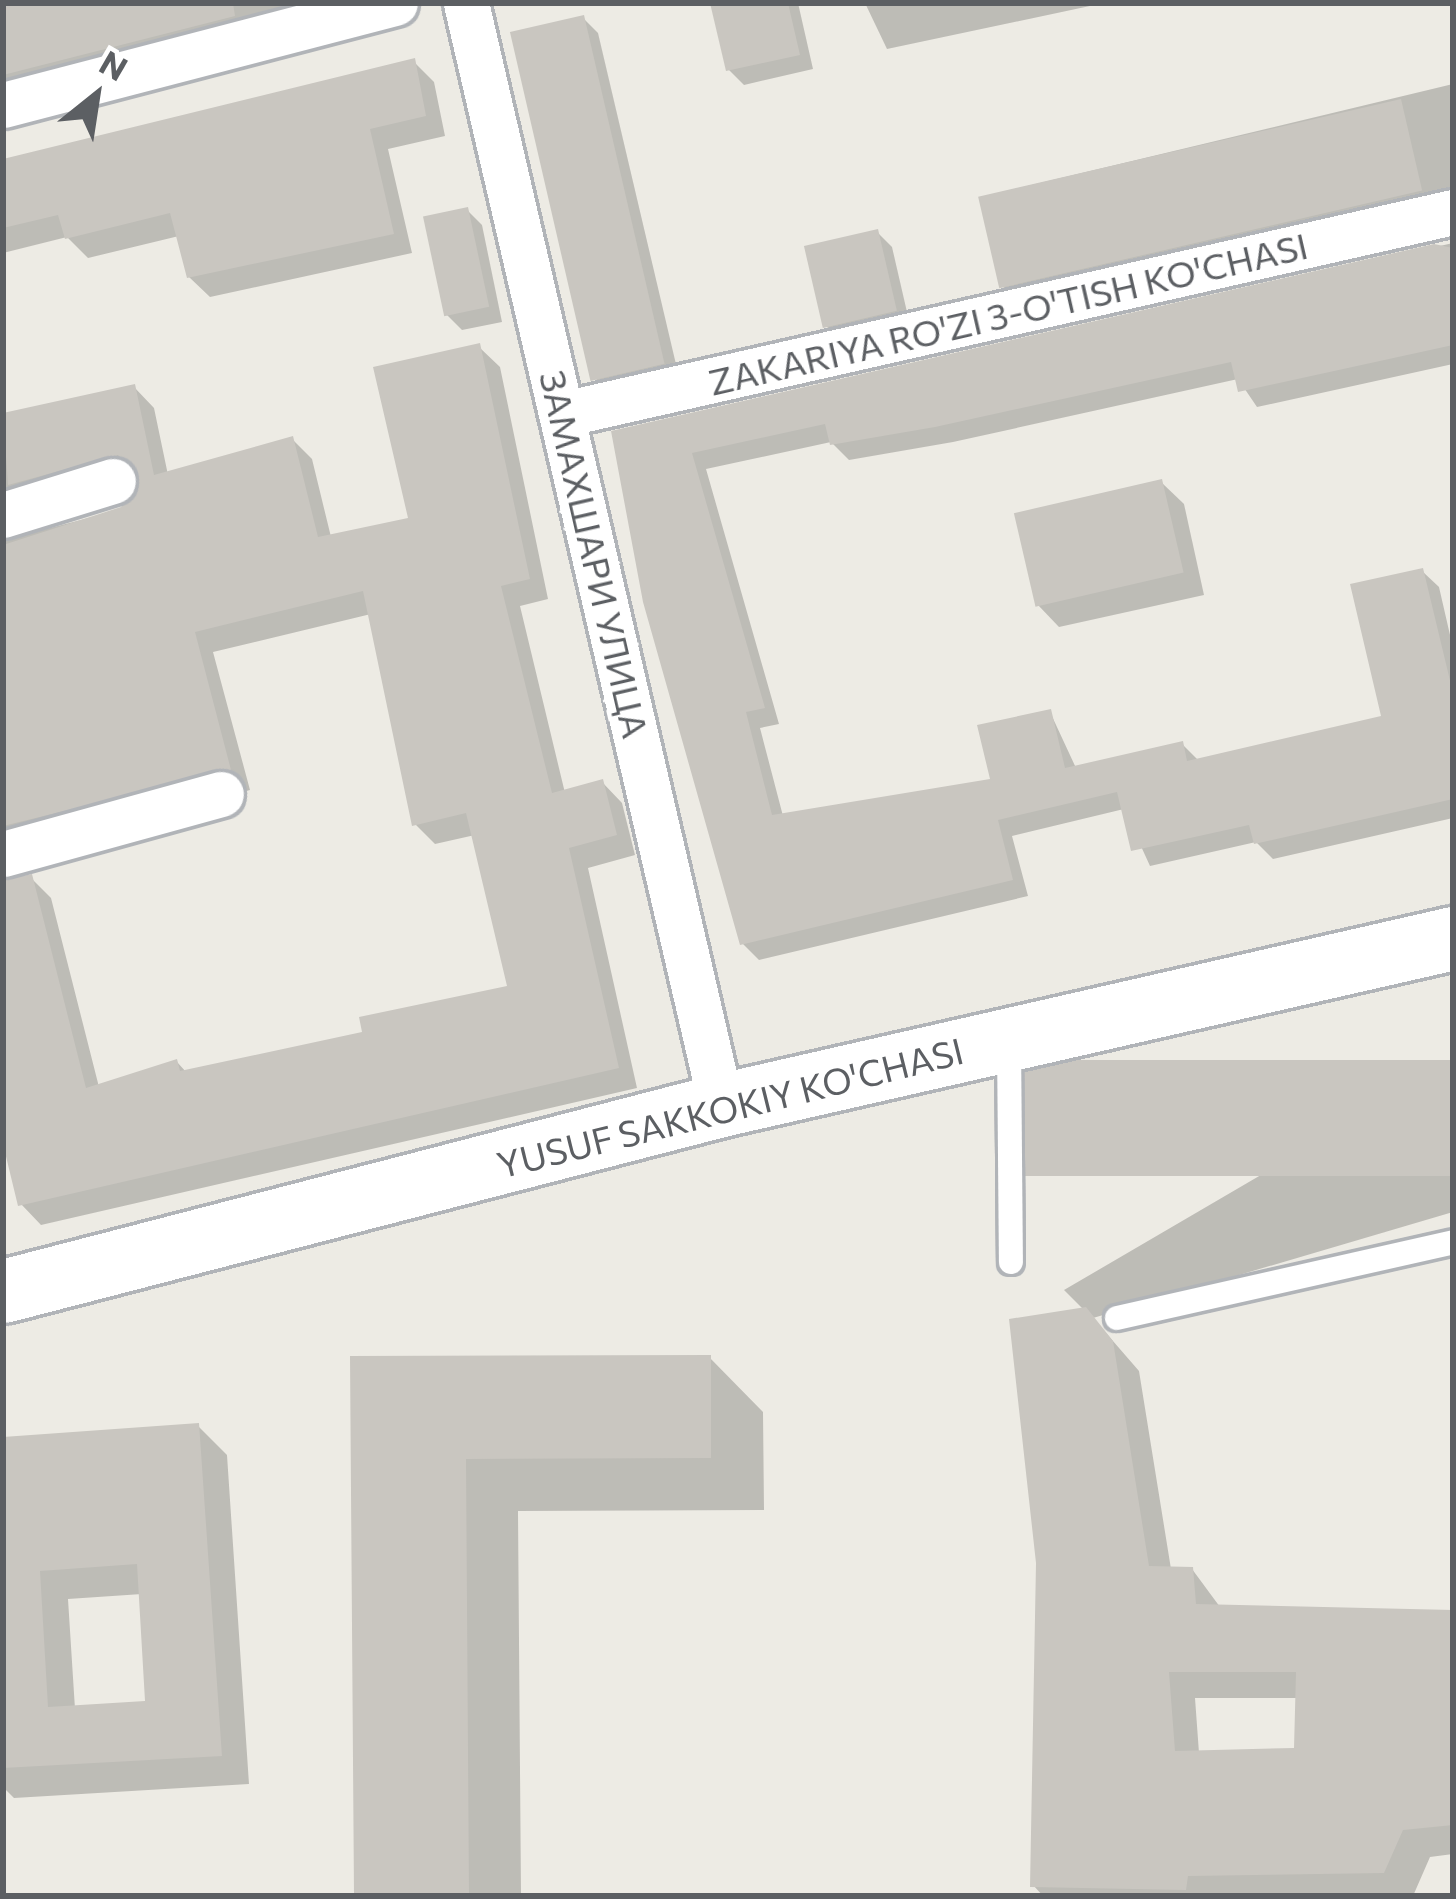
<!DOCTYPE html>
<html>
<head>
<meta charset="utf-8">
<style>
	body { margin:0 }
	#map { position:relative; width:1456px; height:1899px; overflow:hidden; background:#edebe4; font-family:Commissioner,sans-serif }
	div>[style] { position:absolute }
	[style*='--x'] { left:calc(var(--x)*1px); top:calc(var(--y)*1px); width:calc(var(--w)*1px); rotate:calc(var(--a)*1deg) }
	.shadow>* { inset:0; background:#0003 }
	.building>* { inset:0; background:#c9c6c0; transform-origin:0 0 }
	.roads { filter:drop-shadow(3px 0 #b1b4b8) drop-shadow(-3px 0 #b1b4b8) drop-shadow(0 3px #b1b4b8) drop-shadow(0 -3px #b1b4b8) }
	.service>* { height:24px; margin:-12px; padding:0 12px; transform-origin:12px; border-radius:12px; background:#fff }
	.minor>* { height:45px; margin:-22.5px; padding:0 22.5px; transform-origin:22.5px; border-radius:22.5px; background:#fff }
	.secondary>* { height:63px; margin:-31.5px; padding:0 31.5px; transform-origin:31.5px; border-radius:31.5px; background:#fff }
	span { translate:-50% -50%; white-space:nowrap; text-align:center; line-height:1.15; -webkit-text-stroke:9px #fff; paint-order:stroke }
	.street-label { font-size:36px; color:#5c5f63 }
	.frame { position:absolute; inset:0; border:6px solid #5c5f63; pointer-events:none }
	.north { position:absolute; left:36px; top:36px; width:120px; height:120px; -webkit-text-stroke:9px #fff; paint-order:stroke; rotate:30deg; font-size:33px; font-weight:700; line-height:48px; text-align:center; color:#5c5f63 }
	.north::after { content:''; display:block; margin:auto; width:42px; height:54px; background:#5c5f63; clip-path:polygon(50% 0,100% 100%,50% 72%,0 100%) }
</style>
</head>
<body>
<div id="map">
	<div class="shadow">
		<i style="clip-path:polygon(3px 3px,354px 3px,3px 95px)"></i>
		<i style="clip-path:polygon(714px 3px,798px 3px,813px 69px,744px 85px,729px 70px)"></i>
		<i style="clip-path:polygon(865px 3px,1104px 3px,887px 49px)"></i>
		<i style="clip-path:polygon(583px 18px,598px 33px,679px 377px,610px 393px,595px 378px)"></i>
		<i style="clip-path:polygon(414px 62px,434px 82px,445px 136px,388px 149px,412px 253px,210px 297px,189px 277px,179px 236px,88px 258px,67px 237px,3px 253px,3px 165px)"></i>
		<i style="clip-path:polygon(1453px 84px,1453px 203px,1019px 302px,1002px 286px,982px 197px)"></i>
		<i style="clip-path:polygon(467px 210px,482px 225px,502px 322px,462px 330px,447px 315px)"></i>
		<i style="clip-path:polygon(877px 232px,892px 247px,910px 325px,841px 341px,826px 326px)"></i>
		<i style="clip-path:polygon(1453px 243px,1453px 364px,1257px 407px,1238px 379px,953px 442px,849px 460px,831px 442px,706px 469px,779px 724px,760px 728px,783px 816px,993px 782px,1050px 712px,1076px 768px,1182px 744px,1199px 761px,1384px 718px,1422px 571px,1439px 587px,1453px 648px,1453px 818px,1273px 859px,1256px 842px,1150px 866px,1124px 809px,1012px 836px,1028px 896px,759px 960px,743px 944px,614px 433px)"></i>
		<i style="clip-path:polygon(479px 347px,500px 367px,548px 599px,520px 606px,565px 793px,602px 782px,622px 803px,635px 855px,588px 868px,637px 1088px,41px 1225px,21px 1204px,3px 1132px,3px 874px,30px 877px,51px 898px,99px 1087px,177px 1062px,187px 1073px,366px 1034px,511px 988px,475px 835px,435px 844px,415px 824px,371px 614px,213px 652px,250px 790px,3px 856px,3px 540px,124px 509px,139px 480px,129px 474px,3px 531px,3px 416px,134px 387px,154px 408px,168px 475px,292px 439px,312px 459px,331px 537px,412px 520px)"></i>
		<i style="clip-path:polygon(1161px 482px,1184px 504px,1204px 595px,1059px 627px,1037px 604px)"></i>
		<i style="clip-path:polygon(evenodd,1453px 1063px,1453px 1212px,1093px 1318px,1139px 1371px,1171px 1569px,1192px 1569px,1220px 1607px,1453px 1613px,1453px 1854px,1430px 1857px,1413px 1896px,1043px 1896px,1033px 1885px,1084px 1310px,1064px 1290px,1453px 1063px,1195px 1698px,1298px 1698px,1297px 1750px,1199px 1753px,1195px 1698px)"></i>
		<i style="clip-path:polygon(710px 1358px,763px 1412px,764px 1510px,518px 1511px,521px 1896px,357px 1896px,353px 1359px)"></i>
		<i style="clip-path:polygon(evenodd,198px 1426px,227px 1455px,249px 1784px,14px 1798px,3px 1787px,3px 1440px,198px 1426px,142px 1594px,148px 1704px,75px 1709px,68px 1599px,142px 1594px)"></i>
	</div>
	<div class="building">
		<i style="clip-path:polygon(3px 3px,233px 3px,235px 16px,3px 75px)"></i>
		<i style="clip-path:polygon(710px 3px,788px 3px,800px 55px,726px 71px)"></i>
		<i style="left:584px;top:15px;width:358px;height:76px;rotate:77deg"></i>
		<i style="clip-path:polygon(415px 58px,426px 116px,370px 129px,394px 234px,187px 278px,170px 213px,65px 239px,58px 215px,3px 228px,3px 159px)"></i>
		<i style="left:1401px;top:99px;width:94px;height:434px;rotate:77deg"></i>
		<i style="left:468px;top:207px;width:102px;height:46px;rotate:78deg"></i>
		<i style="left:878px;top:229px;width:84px;height:76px;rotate:77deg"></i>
		<i style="clip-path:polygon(1434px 244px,1453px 248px,1453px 345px,1238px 392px,1231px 362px,935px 427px,830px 445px,825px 424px,692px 453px,765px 708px,746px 712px,772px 815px,990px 779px,977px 725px,1051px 709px,1065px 768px,1183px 741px,1187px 761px,1381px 716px,1350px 584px,1423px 568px,1453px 693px,1453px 799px,1254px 844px,1249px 825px,1131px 851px,1117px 792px,998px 820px,1013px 880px,740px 945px,643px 602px,611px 431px)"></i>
		<i style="clip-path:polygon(480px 343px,530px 579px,501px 586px,552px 793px,603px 779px,617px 835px,569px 848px,619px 1068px,18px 1206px,3px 1144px,3px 880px,32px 874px,86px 1088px,177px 1059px,180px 1071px,362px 1032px,359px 1017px,507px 986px,466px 813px,412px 826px,363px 591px,195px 632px,231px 770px,3px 826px,3px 545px,121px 507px,139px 486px,118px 455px,8px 485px,3px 413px,135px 384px,154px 475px,293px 436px,318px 537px,408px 518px,373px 367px)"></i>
		<i style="left:1162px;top:479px;width:96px;height:152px;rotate:77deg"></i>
		<i style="left:1453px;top:1060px;width:116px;height:442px;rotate:90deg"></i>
		<i style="clip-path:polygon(evenodd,1086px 1307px,1113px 1341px,1149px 1566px,1193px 1567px,1196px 1604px,1453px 1610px,1453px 1825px,1403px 1830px,1384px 1873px,1188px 1876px,1186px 1890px,1030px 1887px,1036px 1563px,1009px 1319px,1086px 1307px,1169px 1672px,1296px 1672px,1294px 1748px,1175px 1751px,1169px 1672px)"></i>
		<i style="clip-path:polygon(711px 1355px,711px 1458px,466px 1459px,469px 1896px,354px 1896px,350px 1356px)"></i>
		<i style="clip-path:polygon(evenodd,199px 1423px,222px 1756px,3px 1768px,3px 1437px,199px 1423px,137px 1564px,145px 1701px,48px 1707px,40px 1571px,137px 1564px)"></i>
	</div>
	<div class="roads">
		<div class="service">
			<i style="--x:1009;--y:1042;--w:220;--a:89.5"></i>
			<i style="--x:1117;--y:1318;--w:344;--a:-12.7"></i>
		</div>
		<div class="minor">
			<i style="--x:466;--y:3;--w:1131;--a:76.97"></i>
			<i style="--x:3;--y:105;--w:405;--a:-14.6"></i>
			<i style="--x:563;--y:414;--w:913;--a:-12.79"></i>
			<i style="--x:3;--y:515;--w:115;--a:-17.2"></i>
			<i style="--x:3;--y:854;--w:226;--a:-15.4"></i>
		</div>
		<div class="secondary">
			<i style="--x:3;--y:1291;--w:742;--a:-14.52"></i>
			<i style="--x:721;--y:1105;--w:751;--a:-12.85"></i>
		</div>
	</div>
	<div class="street-label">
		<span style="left:1008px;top:313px;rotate:-13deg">ZAKARIYA RO'ZI 3-O'TISH KO'CHASI</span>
		<span style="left:595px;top:554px;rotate:77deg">ЗАМАХШАРИ УЛИЦА</span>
		<span style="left:730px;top:1107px;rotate:-14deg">YUSUF SAKKOKIY KO'CHASI</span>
	</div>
	<div class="frame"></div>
	<div class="north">N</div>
</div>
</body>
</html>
